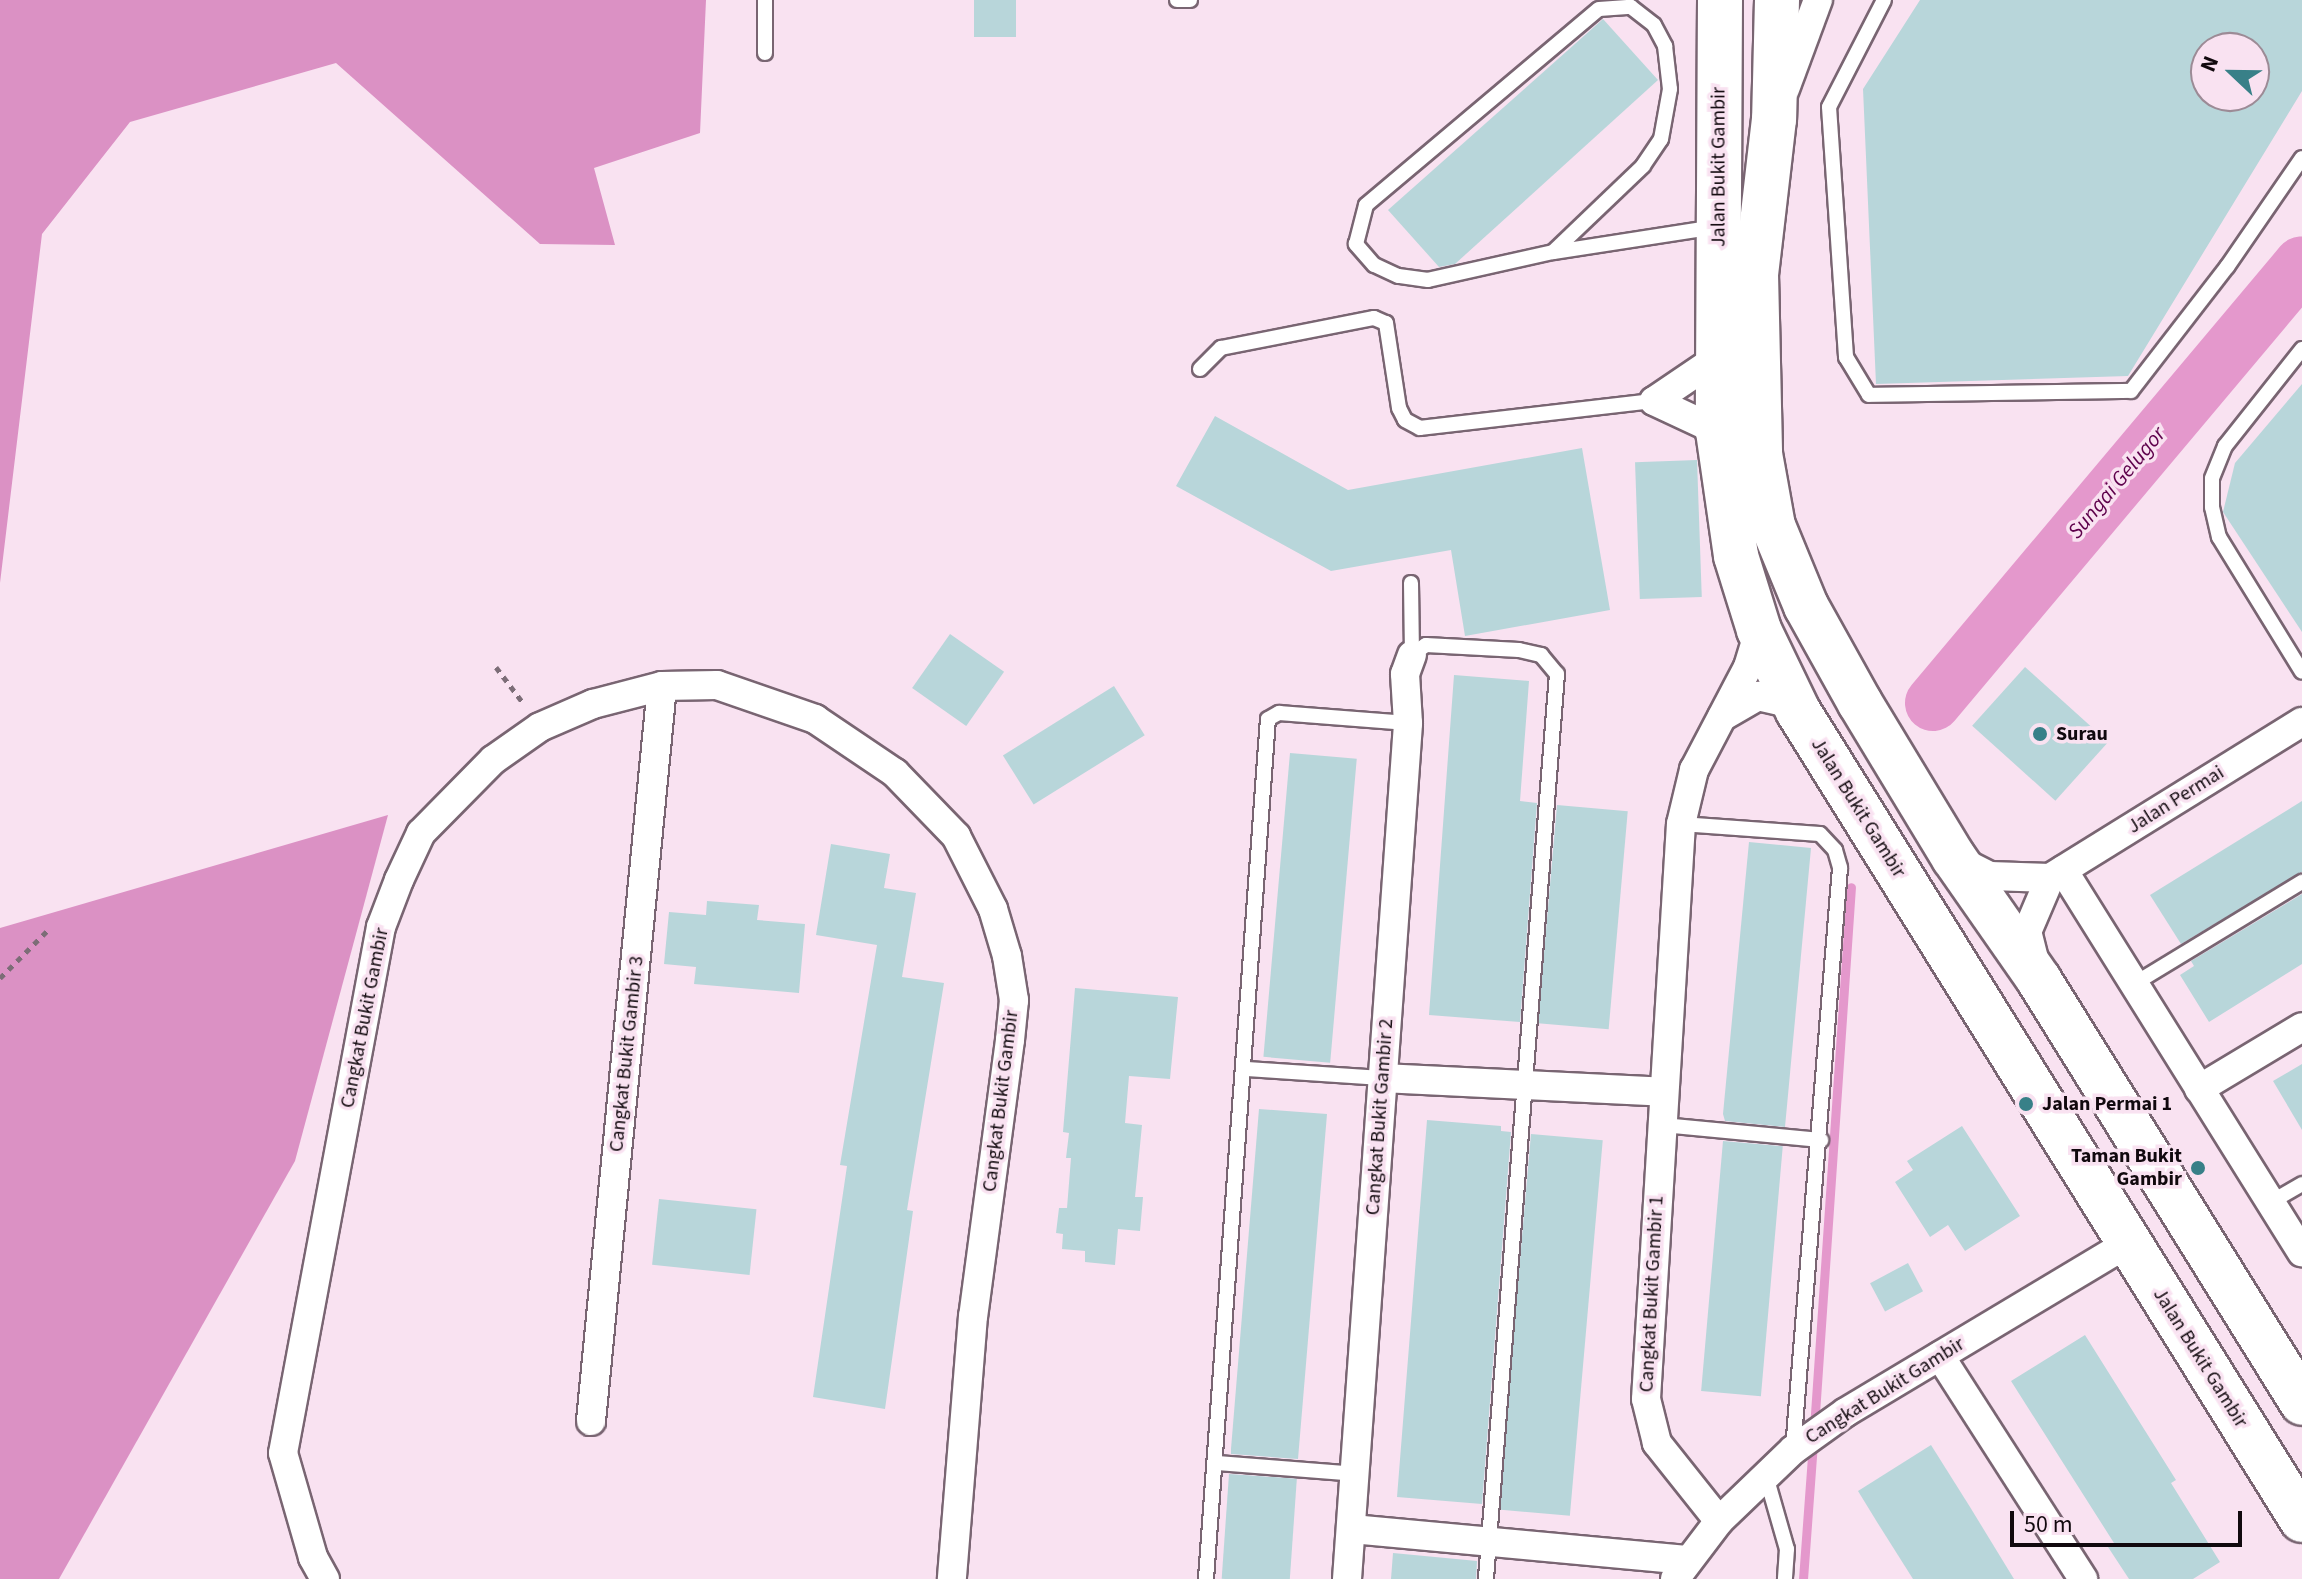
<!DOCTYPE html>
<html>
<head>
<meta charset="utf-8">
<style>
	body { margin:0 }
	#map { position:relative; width:2302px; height:1579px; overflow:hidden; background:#f9e2f1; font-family:"Source Sans 3",sans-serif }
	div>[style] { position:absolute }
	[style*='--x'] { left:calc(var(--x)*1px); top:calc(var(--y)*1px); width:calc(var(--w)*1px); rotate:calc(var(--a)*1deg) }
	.forest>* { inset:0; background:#db91c4 }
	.stream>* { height:9px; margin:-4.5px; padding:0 4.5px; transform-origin:4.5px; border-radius:4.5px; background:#e498cc }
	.river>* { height:56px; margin:-28px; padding:0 28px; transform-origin:28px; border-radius:28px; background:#e498cc }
	.building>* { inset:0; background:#b8d6da; transform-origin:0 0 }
	.path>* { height:5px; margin-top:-2.5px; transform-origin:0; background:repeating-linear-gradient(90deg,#7c6d77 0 6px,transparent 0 12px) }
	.roads { filter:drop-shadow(2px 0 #796572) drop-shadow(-2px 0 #796572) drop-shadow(0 2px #796572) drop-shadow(0 -2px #796572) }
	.lane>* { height:14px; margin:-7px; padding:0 7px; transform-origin:7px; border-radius:7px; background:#fff }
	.street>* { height:28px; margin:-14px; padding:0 14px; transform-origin:14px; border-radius:14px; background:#fff }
	.primary>* { height:44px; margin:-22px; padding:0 22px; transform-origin:22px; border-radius:22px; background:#fff }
	.dots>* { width:22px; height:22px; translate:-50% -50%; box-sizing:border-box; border:4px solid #f9e2f1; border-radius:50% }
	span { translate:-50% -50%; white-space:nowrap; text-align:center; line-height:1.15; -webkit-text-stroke:7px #f9e2f1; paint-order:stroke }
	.street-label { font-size:20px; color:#11090e }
	.poi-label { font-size:20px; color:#11090e; font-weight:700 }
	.left { translate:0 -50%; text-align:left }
	.right { translate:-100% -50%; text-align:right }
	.water-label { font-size:22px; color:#5e014b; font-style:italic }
	.north { position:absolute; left:2190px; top:32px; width:80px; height:80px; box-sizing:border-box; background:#f9e2f1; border:2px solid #9c8b96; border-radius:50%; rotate:292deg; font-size:22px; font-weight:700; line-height:32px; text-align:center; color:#11090e }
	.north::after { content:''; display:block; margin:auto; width:28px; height:36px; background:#388088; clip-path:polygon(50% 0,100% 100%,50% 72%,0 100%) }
	.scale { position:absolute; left:2010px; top:1511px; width:232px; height:36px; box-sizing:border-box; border:4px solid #11090e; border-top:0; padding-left:10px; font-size:24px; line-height:28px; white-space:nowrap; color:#11090e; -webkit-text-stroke:6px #f9e2f1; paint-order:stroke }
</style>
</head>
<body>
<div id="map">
	<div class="forest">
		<i style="clip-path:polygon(0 0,706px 0,700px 133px,594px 168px,615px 245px,540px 244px,336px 63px,130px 122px,42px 234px,0 583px)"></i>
		<i style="clip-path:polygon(388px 815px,295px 1161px,59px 1579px,0 1579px,0 928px)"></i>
	</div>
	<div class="stream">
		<i style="--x:1814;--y:1428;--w:542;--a:-86.09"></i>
		<i style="--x:1803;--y:1579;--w:136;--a:-85.8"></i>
	</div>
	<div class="river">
		<i style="--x:1933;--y:703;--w:573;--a:-49.95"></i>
	</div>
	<div class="building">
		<i style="left:974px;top:0;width:42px;height:37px"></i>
		<i style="clip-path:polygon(evenodd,1920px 0,2302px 0,2302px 91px,2128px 376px,1876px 384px,1863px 89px,1920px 0,2206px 48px,2254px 48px,2254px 96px,2206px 96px,2206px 48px)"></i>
		<i style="clip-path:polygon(1603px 19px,1658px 80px,1455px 264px,1439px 267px,1388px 210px)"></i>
		<i style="clip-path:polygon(2302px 384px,2302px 632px,2223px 512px,2235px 463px)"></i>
		<i style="clip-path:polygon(1215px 416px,1348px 490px,1582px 448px,1610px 610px,1465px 636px,1451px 550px,1331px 571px,1176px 486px)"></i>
		<i style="left:1697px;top:460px;width:137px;height:62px;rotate:88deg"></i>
		<i style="left:950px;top:634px;width:66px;height:66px;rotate:35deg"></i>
		<i style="left:2025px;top:667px;width:112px;height:79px;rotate:42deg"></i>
		<i style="clip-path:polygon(1454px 675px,1529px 681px,1520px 801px,1537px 803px,1520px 1022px,1429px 1015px)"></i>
		<i style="left:1114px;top:686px;width:58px;height:131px;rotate:58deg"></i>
		<i style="left:1290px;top:753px;width:67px;height:305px;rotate:5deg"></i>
		<i style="clip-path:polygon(2302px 801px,2302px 872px,2181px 944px,2150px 895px)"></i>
		<i style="left:1557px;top:805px;width:71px;height:219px;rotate:5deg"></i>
		<i style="clip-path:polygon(1749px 842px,1811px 848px,1785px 1127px,1725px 1121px,1723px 1114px)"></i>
		<i style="clip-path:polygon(831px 844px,890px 854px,884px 888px,916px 893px,902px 977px,944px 983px,907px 1210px,913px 1211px,885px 1409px,813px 1397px,847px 1166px,840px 1165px,877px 945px,816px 935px)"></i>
		<i style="clip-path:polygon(2302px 894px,2302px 964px,2209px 1022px,2180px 975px,2194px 966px,2191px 961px)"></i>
		<i style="clip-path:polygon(707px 901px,759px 905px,757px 920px,805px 924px,799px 993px,694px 984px,696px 967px,664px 964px,669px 912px,706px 915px)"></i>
		<i style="clip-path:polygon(1075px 988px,1178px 997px,1170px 1079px,1129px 1076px,1125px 1123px,1142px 1125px,1135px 1197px,1143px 1197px,1140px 1231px,1118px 1229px,1115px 1265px,1085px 1262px,1085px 1251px,1062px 1249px,1063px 1234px,1056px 1233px,1059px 1208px,1067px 1208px,1071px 1158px,1066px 1158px,1069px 1133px,1063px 1132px)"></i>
		<i style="clip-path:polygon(2302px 1064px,2302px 1130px,2273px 1081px)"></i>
		<i style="clip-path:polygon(1259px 1109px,1327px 1114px,1298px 1459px,1231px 1454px,1231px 1449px)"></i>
		<i style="clip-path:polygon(1427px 1120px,1501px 1126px,1501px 1131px,1511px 1132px,1482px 1504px,1397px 1497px)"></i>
		<i style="clip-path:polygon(1962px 1126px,2020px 1216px,1965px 1251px,1948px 1225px,1930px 1237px,1895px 1182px,1913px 1170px,1907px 1161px)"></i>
		<i style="left:1531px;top:1134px;width:72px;height:377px;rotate:5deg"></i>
		<i style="left:1723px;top:1141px;width:60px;height:251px;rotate:5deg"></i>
		<i style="left:659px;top:1199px;width:98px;height:66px;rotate:6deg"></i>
		<i style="left:1908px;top:1263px;width:32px;height:43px;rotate:62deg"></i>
		<i style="clip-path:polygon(2085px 1335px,2176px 1480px,2171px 1483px,2220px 1562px,2193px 1579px,2129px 1579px,2108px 1547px,2114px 1543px,2011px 1381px)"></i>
		<i style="clip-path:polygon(1931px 1445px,1970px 1507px,2014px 1579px,1913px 1579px,1877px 1522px,1858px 1491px)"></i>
		<i style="left:1229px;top:1474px;width:68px;height:105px;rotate:4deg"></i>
		<i style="clip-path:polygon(1393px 1553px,1477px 1561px,1476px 1579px,1391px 1579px)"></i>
	</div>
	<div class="path">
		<i style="--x:496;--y:667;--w:46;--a:52.9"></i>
		<i style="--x:0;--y:978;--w:71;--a:-45"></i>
	</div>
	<div class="roads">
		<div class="lane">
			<i style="--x:765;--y:0;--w:53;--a:90"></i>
			<i style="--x:1177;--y:0;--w:13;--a:0"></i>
			<i style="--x:1884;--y:0;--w:120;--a:117.2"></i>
			<i style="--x:1829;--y:107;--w:251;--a:86.1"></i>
			<i style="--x:1846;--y:357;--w:44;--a:58.8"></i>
			<i style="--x:1869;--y:395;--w:262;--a:-0.9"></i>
			<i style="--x:2131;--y:391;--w:157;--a:-52.3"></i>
			<i style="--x:2227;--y:267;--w:132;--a:-55.5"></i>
			<i style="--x:1631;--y:7;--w:29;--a:38"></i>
			<i style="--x:1654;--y:25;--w:24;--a:62"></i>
			<i style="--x:1665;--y:46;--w:43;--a:83.4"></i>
			<i style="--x:1670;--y:89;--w:51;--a:100.2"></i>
			<i style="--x:1661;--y:139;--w:32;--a:124"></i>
			<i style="--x:1643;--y:166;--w:124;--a:136.3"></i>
			<i style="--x:1553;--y:252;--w:128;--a:167.4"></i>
			<i style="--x:1428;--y:280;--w:30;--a:-172"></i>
			<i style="--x:1398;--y:276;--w:26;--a:-155"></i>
			<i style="--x:1374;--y:265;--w:28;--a:-131"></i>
			<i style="--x:1356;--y:244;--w:40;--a:-75.6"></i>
			<i style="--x:1366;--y:205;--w:304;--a:-40.1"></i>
			<i style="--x:1599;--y:9;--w:32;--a:-4"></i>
			<i style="--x:1554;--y:252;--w:163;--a:-8.8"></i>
			<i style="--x:2302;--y:349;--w:124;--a:128.4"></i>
			<i style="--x:2225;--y:446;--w:35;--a:112"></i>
			<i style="--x:2212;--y:479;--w:28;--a:90"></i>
			<i style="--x:2212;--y:507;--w:31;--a:77"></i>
			<i style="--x:2219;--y:537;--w:158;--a:58.4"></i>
			<i style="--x:1200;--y:369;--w:30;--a:-45"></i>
			<i style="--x:1221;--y:348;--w:156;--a:-11.1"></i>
			<i style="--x:1374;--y:318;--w:13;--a:23"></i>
			<i style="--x:1386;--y:323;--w:86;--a:81.3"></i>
			<i style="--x:1399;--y:408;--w:13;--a:63"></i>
			<i style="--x:1405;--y:420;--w:17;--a:28"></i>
			<i style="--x:1420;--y:428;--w:236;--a:-6.6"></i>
			<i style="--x:1411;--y:583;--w:72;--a:89.2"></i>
			<i style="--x:1412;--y:655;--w:17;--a:-36"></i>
			<i style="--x:1426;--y:645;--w:93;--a:3.1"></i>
			<i style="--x:1519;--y:650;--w:23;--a:13"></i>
			<i style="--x:1541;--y:655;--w:25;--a:50"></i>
			<i style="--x:1557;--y:674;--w:908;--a:94.49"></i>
			<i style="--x:1681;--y:824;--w:139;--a:4.1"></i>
			<i style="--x:1820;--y:834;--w:22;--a:47"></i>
			<i style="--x:1835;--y:850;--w:19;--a:74"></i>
			<i style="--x:1840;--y:868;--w:583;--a:94.62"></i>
			<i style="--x:2134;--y:984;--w:197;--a:-31.3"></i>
			<i style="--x:1247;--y:1069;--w:135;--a:3.8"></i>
			<i style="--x:1662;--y:1125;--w:160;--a:5.4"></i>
			<i style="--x:2271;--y:1202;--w:36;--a:-30"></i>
			<i style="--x:1218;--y:1463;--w:139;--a:4.5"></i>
			<i style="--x:1766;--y:1476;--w:76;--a:74"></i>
			<i style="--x:1787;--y:1549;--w:30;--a:94"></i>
			<i style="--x:1206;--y:1579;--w:862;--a:-85.88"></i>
			<i style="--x:1268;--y:719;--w:13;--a:-29"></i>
			<i style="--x:1279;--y:713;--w:129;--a:4.4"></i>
		</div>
		<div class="street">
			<i style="--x:1785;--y:89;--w:95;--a:-69.7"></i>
			<i style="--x:1654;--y:401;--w:78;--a:-34.1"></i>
			<i style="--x:1654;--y:401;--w:71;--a:25.1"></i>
			<i style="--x:1722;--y:717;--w:42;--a:-30.3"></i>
			<i style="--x:1758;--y:696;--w:28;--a:13"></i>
			<i style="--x:1785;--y:702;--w:16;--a:35"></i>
			<i style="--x:1958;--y:860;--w:36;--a:27"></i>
			<i style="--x:1990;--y:876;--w:60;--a:1.9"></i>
			<i style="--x:2063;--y:870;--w:451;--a:58"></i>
			<i style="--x:2035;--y:963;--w:32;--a:-104"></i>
			<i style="--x:2027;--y:932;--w:59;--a:-66.9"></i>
			<i style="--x:2050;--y:878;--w:296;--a:-31.8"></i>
			<i style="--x:1382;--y:1078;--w:282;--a:2.8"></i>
			<i style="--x:2199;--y:1089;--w:120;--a:-31"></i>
			<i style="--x:1940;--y:1356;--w:265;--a:57.3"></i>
			<i style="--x:591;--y:1421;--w:738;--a:-84.48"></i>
			<i style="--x:1719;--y:1521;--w:100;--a:-128.5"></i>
			<i style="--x:1657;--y:1443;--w:45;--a:-104"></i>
			<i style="--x:1646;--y:1399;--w:576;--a:-86.52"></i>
			<i style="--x:1681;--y:824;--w:56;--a:-76.5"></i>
			<i style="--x:1694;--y:770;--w:116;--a:-62.3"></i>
			<i style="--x:1748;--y:667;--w:39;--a:-73"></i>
			<i style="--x:1352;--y:1529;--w:336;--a:5.3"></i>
			<i style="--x:325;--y:1579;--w:25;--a:-119"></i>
			<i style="--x:313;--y:1557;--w:108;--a:-106.1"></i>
			<i style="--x:283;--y:1453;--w:535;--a:-79.45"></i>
			<i style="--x:381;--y:927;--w:50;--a:-69"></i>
			<i style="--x:399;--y:880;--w:52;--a:-64.9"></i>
			<i style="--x:421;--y:833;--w:103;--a:-45.4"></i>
			<i style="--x:493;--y:760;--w:57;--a:-35.1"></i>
			<i style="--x:540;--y:727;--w:58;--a:-23.5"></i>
			<i style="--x:593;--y:704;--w:71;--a:-14.6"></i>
			<i style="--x:662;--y:686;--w:55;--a:-1"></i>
			<i style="--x:717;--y:685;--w:104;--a:19.1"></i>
			<i style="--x:815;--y:719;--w:97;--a:34"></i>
			<i style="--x:895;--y:773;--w:88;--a:45.9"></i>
			<i style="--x:956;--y:836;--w:82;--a:63.1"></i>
			<i style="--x:993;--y:909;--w:49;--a:73.4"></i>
			<i style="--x:1007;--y:956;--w:45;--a:81"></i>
			<i style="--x:1014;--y:1000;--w:40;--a:95.7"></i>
			<i style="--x:1010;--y:1040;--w:278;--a:97.6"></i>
			<i style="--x:973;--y:1316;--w:264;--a:94.6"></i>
			<i style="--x:1347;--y:1579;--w:858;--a:-85.92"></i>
			<i style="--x:1408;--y:723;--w:49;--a:-93.5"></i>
			<i style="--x:1405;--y:674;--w:20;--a:-70"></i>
			<i style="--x:1675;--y:1579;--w:73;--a:-52.8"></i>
			<i style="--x:1719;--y:1521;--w:103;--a:-43.8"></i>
			<i style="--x:1793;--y:1450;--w:65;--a:-35.6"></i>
			<i style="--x:1846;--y:1412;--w:329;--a:-30.9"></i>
		</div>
		<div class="primary">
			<i style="--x:1720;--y:0;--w:431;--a:90.3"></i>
			<i style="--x:1718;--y:431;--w:126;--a:81.8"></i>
			<i style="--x:1736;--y:556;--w:77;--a:72.7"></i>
			<i style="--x:1759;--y:630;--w:90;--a:64.3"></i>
			<i style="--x:1798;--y:711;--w:953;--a:58.08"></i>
			<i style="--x:1777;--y:0;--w:119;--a:91.4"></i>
			<i style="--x:1774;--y:119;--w:156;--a:96.6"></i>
			<i style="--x:1756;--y:274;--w:180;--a:88.7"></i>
			<i style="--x:1760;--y:454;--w:73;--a:79.8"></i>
			<i style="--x:1773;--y:526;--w:87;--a:67.6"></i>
			<i style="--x:1806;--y:606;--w:111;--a:60.9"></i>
			<i style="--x:1860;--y:703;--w:181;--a:58.8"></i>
			<i style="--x:1954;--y:858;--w:149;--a:55.1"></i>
			<i style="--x:2039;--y:980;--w:498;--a:58.1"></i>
		</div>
	</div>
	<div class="dots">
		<i style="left:2040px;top:734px;background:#388088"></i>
		<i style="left:2026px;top:1104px;background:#388088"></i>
		<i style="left:2198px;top:1168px;background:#388088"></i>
	</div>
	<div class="street-label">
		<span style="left:1719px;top:167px;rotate:-90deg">Jalan Bukit Gambir</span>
		<span style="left:2176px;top:800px;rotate:-32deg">Jalan Permai</span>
		<span style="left:1858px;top:808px;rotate:58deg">Jalan Bukit Gambir</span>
		<span style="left:365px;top:1018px;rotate:-79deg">Cangkat Bukit Gambir</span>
		<span style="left:627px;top:1054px;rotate:-84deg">Cangkat Bukit Gambir 3</span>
		<span style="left:1001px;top:1101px;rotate:-83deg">Cangkat Bukit Gambir</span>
		<span style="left:1380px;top:1117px;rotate:-86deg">Cangkat Bukit Gambir 2</span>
		<span style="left:1652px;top:1294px;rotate:-87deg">Cangkat Bukit Gambir 1</span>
		<span style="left:2200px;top:1358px;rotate:58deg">Jalan Bukit Gambir</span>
		<span style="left:1885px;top:1391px;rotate:-32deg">Cangkat Bukit Gambir</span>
	</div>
	<div class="poi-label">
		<span class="left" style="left:2056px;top:734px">Surau</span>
		<span class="left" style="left:2042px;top:1104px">Jalan Permai 1</span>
		<span class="right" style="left:2182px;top:1168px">Taman Bukit<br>Gambir</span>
	</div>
	<div class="water-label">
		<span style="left:2117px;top:483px;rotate:-50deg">Sungai Gelugor</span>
	</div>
	<div class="north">N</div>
	<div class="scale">50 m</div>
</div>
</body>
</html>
